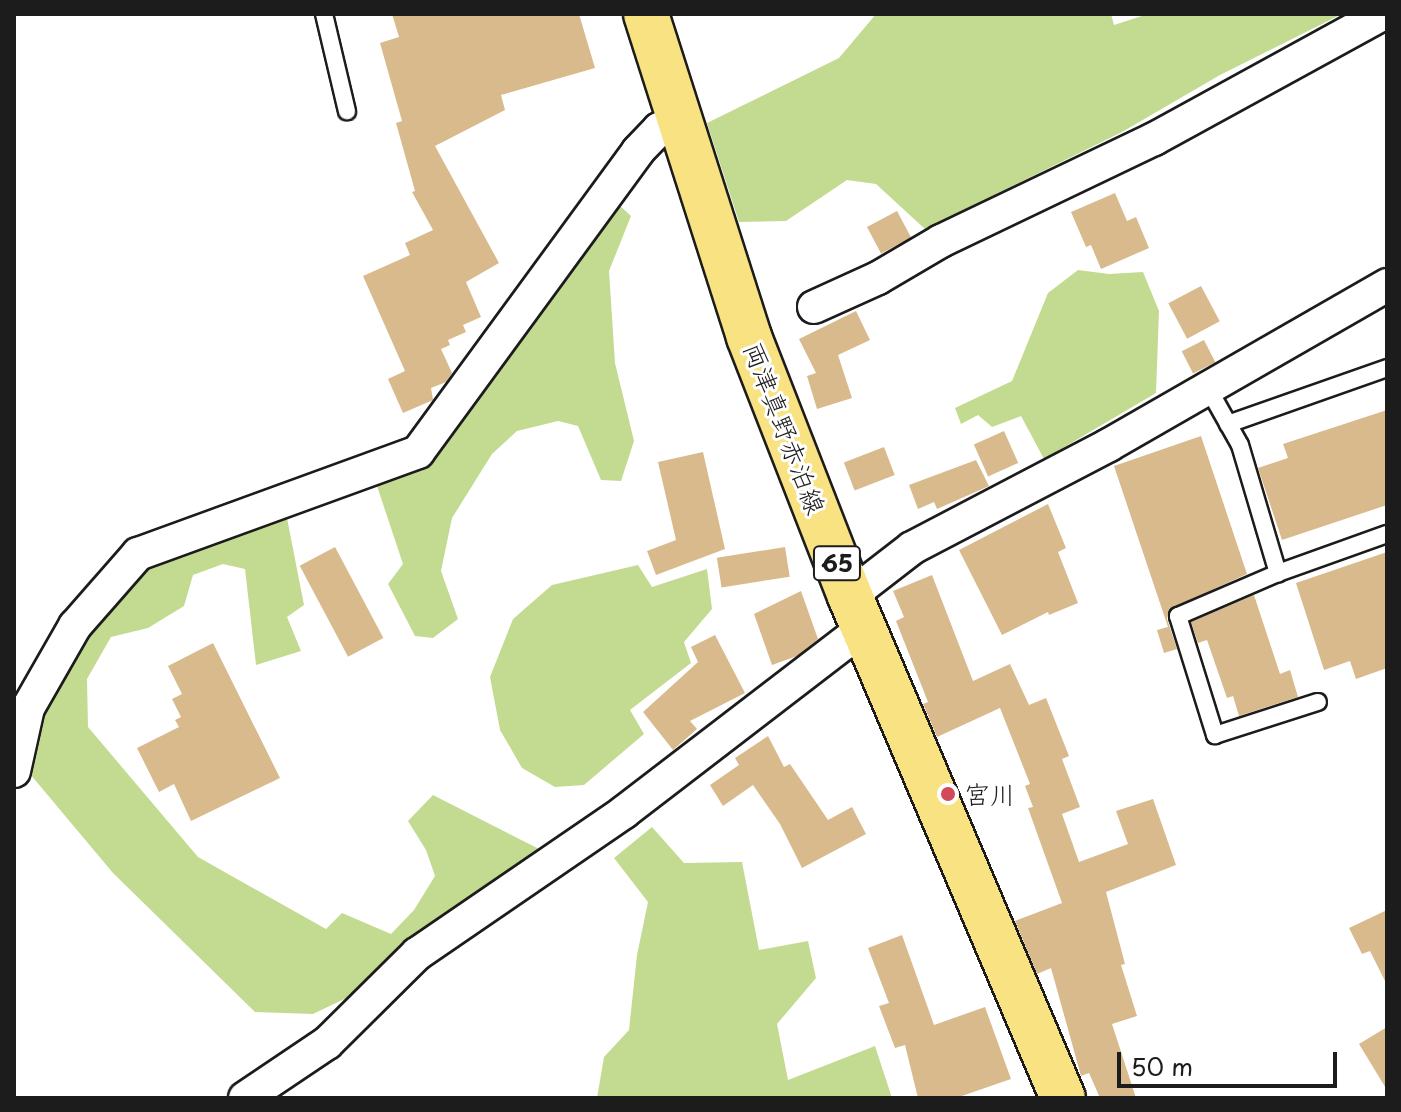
<!DOCTYPE html>
<html>
<head>
<meta charset="utf-8">
<style>
	body { margin:0 }
	#map { position:relative; width:1401px; height:1112px; overflow:hidden; background:#fff; font-family:"Playpen Sans","Klee One",sans-serif }
	div>[style] { position:absolute }
	[style*='--x'] { left:calc(var(--x)*1px); top:calc(var(--y)*1px); width:calc(var(--w)*1px); rotate:calc(var(--a)*1deg) }
	.green>* { inset:0; background:#c3db91 }
	.building>* { inset:0; background:#d9ba8d; transform-origin:0 0 }
	.roads { filter:drop-shadow(2px 0 #1c1c1c) drop-shadow(-2px 0 #1c1c1c) drop-shadow(0 2px #1c1c1c) drop-shadow(0 -2px #1c1c1c) }
	.lane>* { height:16px; margin:-8px; padding:0 8px; transform-origin:8px; border-radius:8px; background:#fff }
	.street>* { height:32px; margin:-16px; padding:0 16px; transform-origin:16px; border-radius:16px; background:#fff }
	.primary>* { height:44px; margin:-22px; padding:0 22px; transform-origin:22px; border-radius:22px; background:#f8e281 }
	.dots>* { width:22px; height:22px; translate:-50% -50%; box-sizing:border-box; border:4px solid #fff; border-radius:50% }
	span { translate:-50% -50%; white-space:nowrap; text-align:center; line-height:1.15; -webkit-text-stroke:6px #fff; paint-order:stroke }
	.shield-label span { padding:2px 6px; background:#fff; border:2px solid; border-radius:6px; -webkit-text-stroke-width:0 }
	.shield-label { font-size:24px; color:#1c1c1c; font-weight:700 }
	.street-label { font-size:26px; color:#1c1c1c }
	.poi-label { font-size:26px; color:#1c1c1c }
	.left { translate:0 -50%; text-align:left }
	.frame { position:absolute; inset:0; border:16px solid #1c1c1c; pointer-events:none }
	.scale { position:absolute; left:1117px; top:1052px; width:220px; height:36px; box-sizing:border-box; border:4px solid #1c1c1c; border-top:0; padding-left:10px; font-size:24px; line-height:28px; white-space:nowrap; color:#1c1c1c; -webkit-text-stroke:6px #fff; paint-order:stroke }
</style>
</head>
<body>
<div id="map">
	<div class="green">
		<i style="clip-path:polygon(876px 14px,1111px 14px,1114px 25px,1148px 14px,1342px 14px,1220px 75px,1122px 132px,925px 229px,876px 184px,847px 180px,786px 221px,739px 222px,707px 123px,839px 58px)"></i>
		<i style="clip-path:polygon(618px 204px,631px 216px,609px 271px,615px 363px,634px 441px,621px 481px,601px 480px,578px 426px,558px 421px,517px 431px,492px 454px,452px 518px,441px 571px,458px 619px,433px 638px,415px 636px,388px 584px,403px 564px,376px 483px,427px 460px,470px 410px)"></i>
		<i style="clip-path:polygon(1078px 270px,1109px 274px,1143px 272px,1159px 311px,1156px 393px,1044px 459px,1021px 416px,992px 427px,978px 415px,961px 424px,955px 408px,1012px 381px,1048px 293px)"></i>
		<i style="clip-path:polygon(287px 518px,304px 605px,287px 617px,301px 651px,256px 665px,245px 569px,223px 564px,193px 575px,184px 606px,148px 628px,111px 637px,87px 679px,88px 727px,198px 857px,326px 929px,342px 913px,391px 934px,414px 910px,435px 876px,426px 850px,408px 821px,433px 795px,543px 851px,447px 913px,359px 992px,313px 1014px,255px 1012px,113px 873px,30px 774px,37px 713px,84px 632px,153px 561px)"></i>
		<i style="clip-path:polygon(638px 565px,652px 587px,707px 569px,712px 609px,684px 642px,691px 663px,630px 710px,644px 734px,584px 785px,555px 787px,522px 768px,500px 730px,490px 677px,513px 619px,552px 585px)"></i>
		<i style="clip-path:polygon(652px 827px,684px 863px,742px 862px,759px 950px,808px 941px,816px 978px,777px 1024px,788px 1080px,875px 1046px,892px 1098px,597px 1098px,604px 1057px,629px 1030px,637px 955px,648px 902px,614px 858px)"></i>
	</div>
	<div class="building">
		<i style="clip-path:polygon(392px 14px,579px 14px,595px 68px,501px 95px,505px 110px,435px 146px,499px 263px,466px 282px,481px 317px,463px 325px,466px 332px,448px 340px,450px 345px,441px 349px,452px 373px,446px 382px,431px 388px,433px 400px,403px 413px,388px 379px,405px 371px,363px 276px,410px 255px,405px 243px,433px 230px,412px 192px,415px 191px,396px 123px,402px 121px,380px 43px,399px 37px)"></i>
		<i style="clip-path:polygon(1115px 193px,1127px 221px,1136px 217px,1149px 248px,1101px 269px,1091px 245px,1086px 247px,1071px 212px)"></i>
		<i style="left:897px;top:211px;width:30px;height:34px;rotate:62deg"></i>
		<i style="left:1201px;top:286px;width:40px;height:37px;rotate:62deg"></i>
		<i style="clip-path:polygon(856px 311px,870px 340px,838px 355px,852px 398px,817px 409px,807px 376px,816px 373px,799px 339px)"></i>
		<i style="left:1204px;top:340px;width:25px;height:25px;rotate:63deg"></i>
		<i style="clip-path:polygon(1387px 410px,1387px 505px,1282px 540px,1258px 468px,1288px 458px,1283px 444px)"></i>
		<i style="left:1004px;top:431px;width:35px;height:33px;rotate:66deg"></i>
		<i style="clip-path:polygon(1201px 436px,1247px 574px,1170px 609px,1167px 619px,1177px 649px,1164px 653px,1157px 630px,1168px 627px,1114px 466px)"></i>
		<i style="left:884px;top:447px;width:30px;height:43px;rotate:69deg"></i>
		<i style="clip-path:polygon(703px 452px,725px 549px,656px 575px,647px 551px,676px 540px,658px 462px)"></i>
		<i style="clip-path:polygon(976px 460px,989px 486px,937px 509px,934px 502px,918px 509px,909px 485px)"></i>
		<i style="clip-path:polygon(1048px 504px,1066px 548px,1058px 552px,1078px 603px,1049px 615px,1048px 612px,1002px 635px,959px 550px)"></i>
		<i style="left:335px;top:547px;width:103px;height:40px;rotate:62deg"></i>
		<i style="left:785px;top:547px;width:30px;height:69px;rotate:81deg"></i>
		<i style="clip-path:polygon(1387px 552px,1387px 668px,1356px 679px,1350px 661px,1324px 670px,1296px 583px)"></i>
		<i style="clip-path:polygon(932px 575px,973px 681px,1010px 664px,1029px 705px,1046px 698px,1069px 756px,1062px 759px,1080px 807px,1062px 814px,1079px 862px,1128px 844px,1116px 811px,1153px 799px,1176px 865px,1106px 892px,1125px 964px,1121px 965px,1137px 1016px,1112px 1024px,1136px 1098px,1100px 1098px,1089px 1073px,1081px 1076px,1051px 968px,1037px 974px,1015px 921px,1062px 903px,1028px 808px,1033px 807px,1025px 786px,1030px 784px,1000px 708px,937px 737px,923px 704px,928px 702px,896px 621px,904px 617px,893px 591px)"></i>
		<i style="clip-path:polygon(801px 591px,818px 639px,797px 656px,772px 665px,754px 614px)"></i>
		<i style="clip-path:polygon(1254px 595px,1280px 674px,1290px 670px,1298px 697px,1239px 716px,1233px 696px,1227px 698px,1207px 640px,1198px 643px,1191px 622px)"></i>
		<i style="clip-path:polygon(715px 635px,745px 693px,690px 721px,697px 729px,673px 750px,643px 712px,698px 662px,691px 647px)"></i>
		<i style="clip-path:polygon(213px 643px,280px 778px,191px 821px,174px 784px,159px 792px,137px 748px,179px 727px,175px 720px,181px 717px,172px 699px,182px 694px,168px 666px)"></i>
		<i style="clip-path:polygon(768px 736px,784px 767px,790px 764px,828px 820px,852px 807px,866px 834px,802px 868px,780px 824px,753px 785px,723px 806px,710px 785px,739px 765px,735px 758px)"></i>
		<i style="clip-path:polygon(1387px 910px,1387px 985px,1370px 951px,1362px 954px,1349px 928px)"></i>
		<i style="clip-path:polygon(902px 935px,934px 1025px,985px 1007px,1011px 1079px,956px 1098px,918px 1098px,905px 1045px,895px 1048px,879px 1006px,889px 1003px,868px 948px)"></i>
		<i style="clip-path:polygon(1387px 1027px,1387px 1090px,1359px 1044px)"></i>
	</div>
	<div class="roads">
		<div class="lane">
			<i style="--x:324;--y:14;--w:100;--a:76.7"></i>
			<i style="--x:1208;--y:388;--w:65;--a:60.7"></i>
			<i style="--x:1240;--y:445;--w:134;--a:73.5"></i>
			<i style="--x:1278;--y:573;--w:116;--a:-19.7"></i>
			<i style="--x:1228;--y:424;--w:169;--a:-19.4"></i>
			<i style="--x:1278;--y:573;--w:109;--a:156.7"></i>
			<i style="--x:1178;--y:616;--w:125;--a:72.7"></i>
			<i style="--x:1215;--y:735;--w:108;--a:-17.8"></i>
		</div>
		<div class="street">
			<i style="--x:814;--y:307;--w:70;--a:-24.4"></i>
			<i style="--x:878;--y:278;--w:73;--a:-30.4"></i>
			<i style="--x:941;--y:241;--w:236;--a:-25.6"></i>
			<i style="--x:1154;--y:139;--w:260;--a:-28.7"></i>
			<i style="--x:850;--y:596;--w:78;--a:-37.7"></i>
			<i style="--x:912;--y:548;--w:222;--a:-27.6"></i>
			<i style="--x:1109;--y:445;--w:321;--a:-29.9"></i>
			<i style="--x:14;--y:771;--w:65;--a:-77.5"></i>
			<i style="--x:28;--y:708;--w:95;--a:-60.2"></i>
			<i style="--x:75;--y:626;--w:96;--a:-48.8"></i>
			<i style="--x:138;--y:554;--w:298;--a:-20"></i>
			<i style="--x:418;--y:452;--w:373;--a:-53.8"></i>
			<i style="--x:638;--y:151;--w:30;--a:-46"></i>
			<i style="--x:659;--y:129;--w:21;--a:-23"></i>
			<i style="--x:245;--y:1098;--w:99;--a:-33.9"></i>
			<i style="--x:327;--y:1043;--w:127;--a:-44.7"></i>
			<i style="--x:417;--y:954;--w:251;--a:-34.4"></i>
			<i style="--x:624;--y:812;--w:302;--a:-37.5"></i>
		</div>
		<div class="primary">
			<i style="--x:646;--y:14;--w:339;--a:72.3"></i>
			<i style="--x:749;--y:337;--w:278;--a:68.7"></i>
			<i style="--x:850;--y:596;--w:545;--a:67.01"></i>
		</div>
	</div>
	<div class="dots">
		<i style="left:948px;top:794px;background:#d1495b"></i>
	</div>
	<div class="shield-label">
		<span style="left:837px;top:563px">65</span>
	</div>
	<div class="street-label">
		<span style="left:785px;top:428px;rotate:69deg">両津真野赤泊線</span>
	</div>
	<div class="poi-label">
		<span class="left" style="left:964px;top:794px">宮川</span>
	</div>
	<div class="frame"></div>
	<div class="scale">50 m</div>
</div>
</body>
</html>
